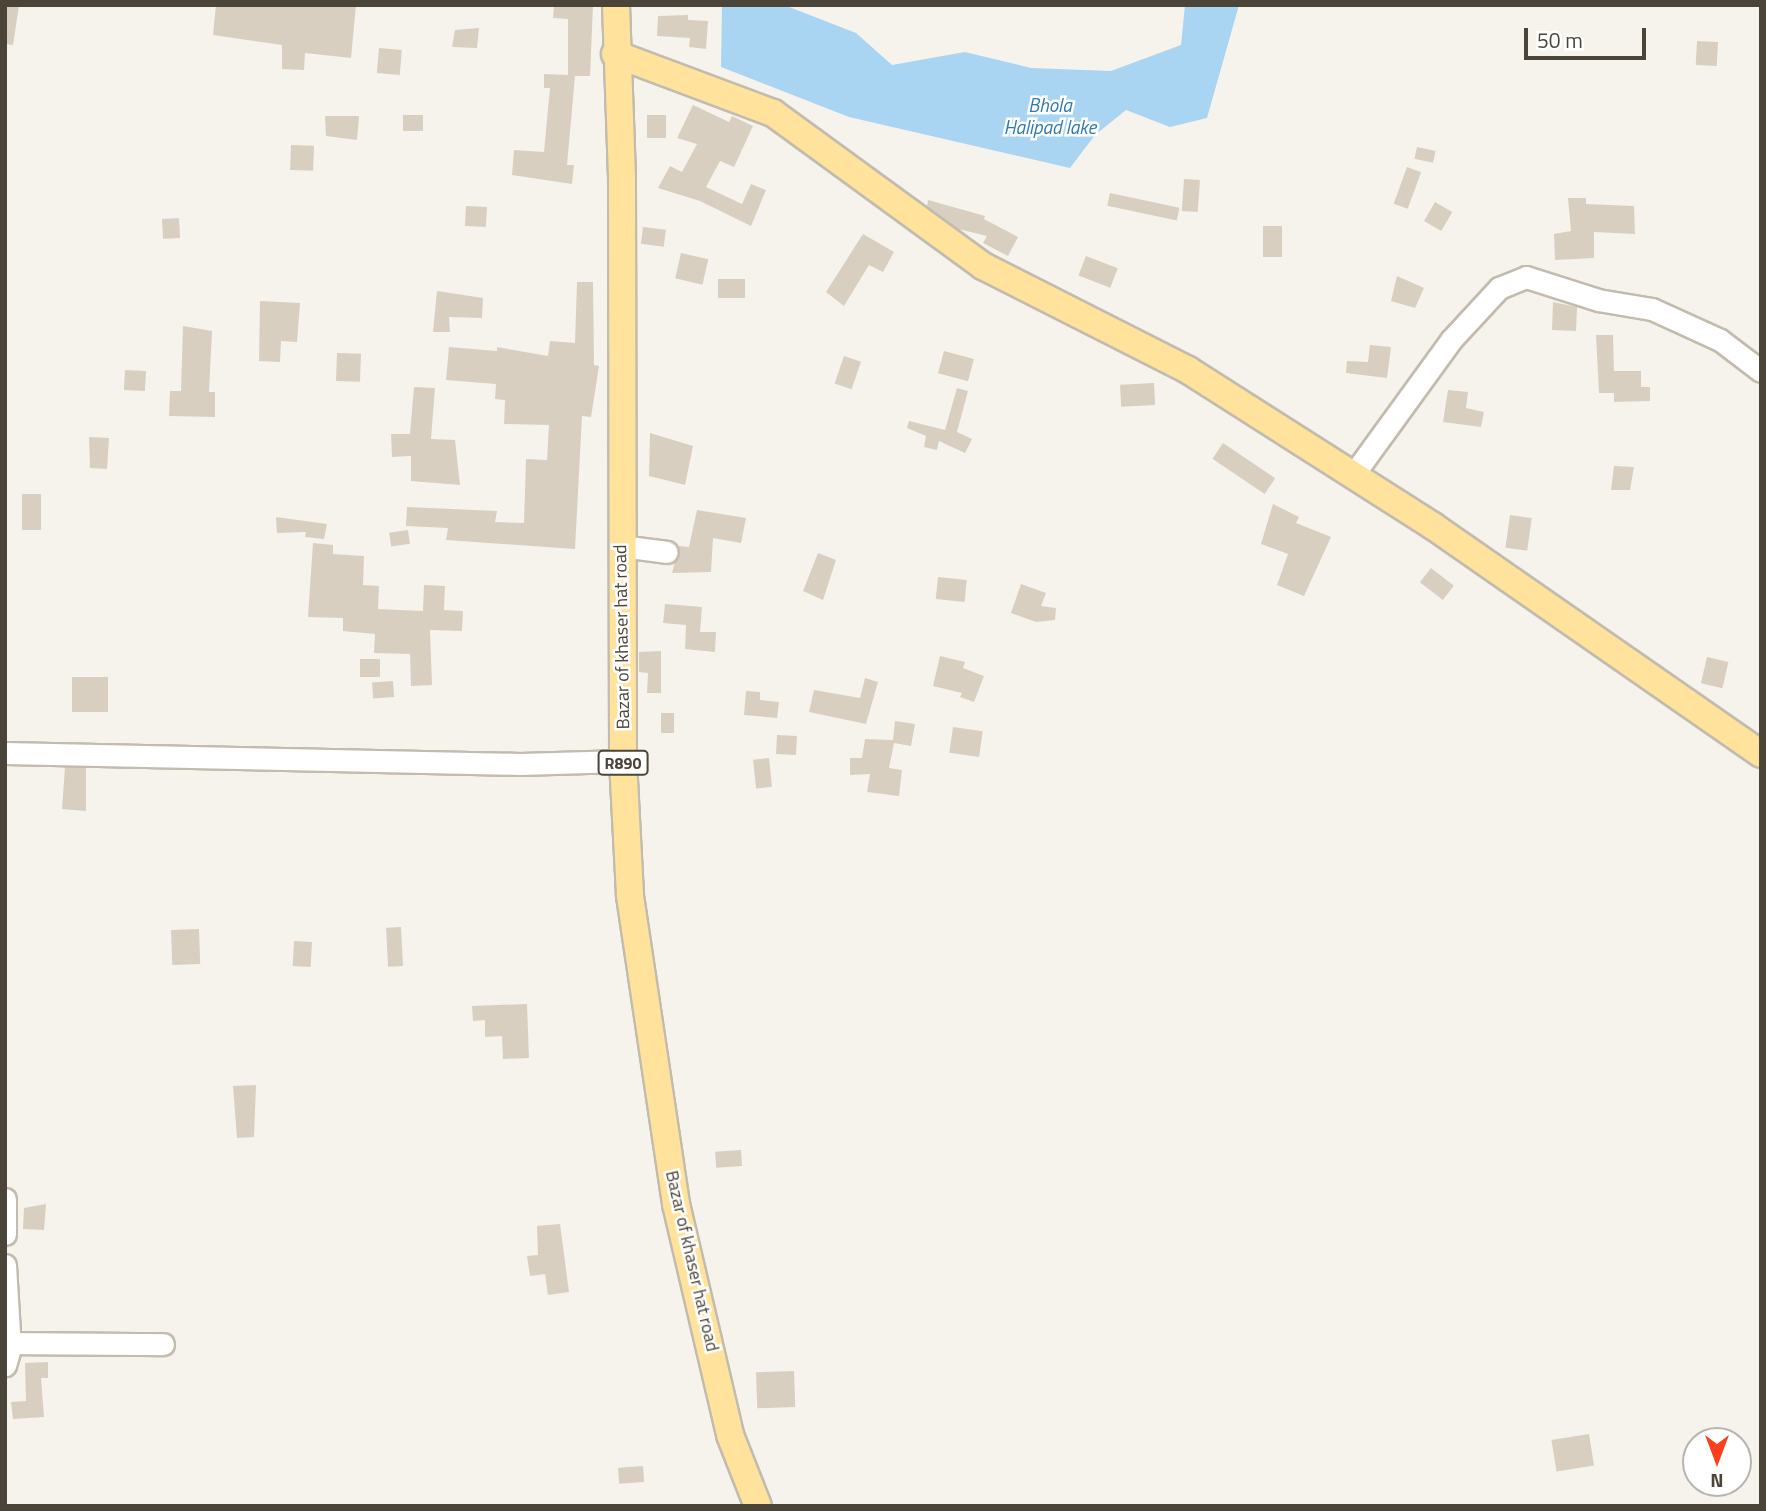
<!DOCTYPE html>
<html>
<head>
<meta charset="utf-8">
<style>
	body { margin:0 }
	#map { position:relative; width:1766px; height:1511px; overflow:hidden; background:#f6f3ec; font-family:"Titillium Web",sans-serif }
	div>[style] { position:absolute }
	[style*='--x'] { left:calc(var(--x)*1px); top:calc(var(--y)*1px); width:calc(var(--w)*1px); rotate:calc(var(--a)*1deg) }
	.water>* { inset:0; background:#a9d4f2 }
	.building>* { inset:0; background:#d8cfc1; transform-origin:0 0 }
	.roads { filter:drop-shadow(2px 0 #c2bbae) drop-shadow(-2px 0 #c2bbae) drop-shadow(0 2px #c2bbae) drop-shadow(0 -2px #c2bbae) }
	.minor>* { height:21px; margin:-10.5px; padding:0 10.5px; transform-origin:10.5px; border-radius:10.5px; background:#fff }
	.major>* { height:26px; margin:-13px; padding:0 13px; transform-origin:13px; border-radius:13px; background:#ffe39c }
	span { translate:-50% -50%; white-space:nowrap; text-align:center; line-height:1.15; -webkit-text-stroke:5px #fff; paint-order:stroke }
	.shield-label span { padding:2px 5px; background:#fff; border:2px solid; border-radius:5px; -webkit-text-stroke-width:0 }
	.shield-label { font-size:16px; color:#4b4439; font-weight:700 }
	.street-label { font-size:18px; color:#4b4439 }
	.water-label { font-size:19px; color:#2e7ab2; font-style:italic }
	.frame { position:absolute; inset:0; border:7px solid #4b4439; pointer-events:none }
	.north { position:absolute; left:1682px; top:1427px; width:70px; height:70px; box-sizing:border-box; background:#fff; border:2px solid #b7b4b0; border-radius:50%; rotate:180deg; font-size:19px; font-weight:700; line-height:28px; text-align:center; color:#4b4439 }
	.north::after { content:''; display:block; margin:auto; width:24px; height:32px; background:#fc3f1d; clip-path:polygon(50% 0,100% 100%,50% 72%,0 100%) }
	.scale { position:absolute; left:1524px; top:28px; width:122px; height:32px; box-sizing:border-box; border:4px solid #4b4439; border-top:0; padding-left:9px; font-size:21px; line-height:24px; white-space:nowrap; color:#4b4439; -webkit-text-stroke:5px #fff; paint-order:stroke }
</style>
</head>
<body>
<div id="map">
	<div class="water">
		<i style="clip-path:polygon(722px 5px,784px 5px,856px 33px,892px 65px,965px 52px,1031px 68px,1111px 71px,1181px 45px,1185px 5px,1239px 5px,1207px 118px,1170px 127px,1126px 110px,1095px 135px,1070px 168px,849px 117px,721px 67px)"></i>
	</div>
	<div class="building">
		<i style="clip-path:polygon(5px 5px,19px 5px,13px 45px,5px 44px)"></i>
		<i style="clip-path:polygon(216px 5px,356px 5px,351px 58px,305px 53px,304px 70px,282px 69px,282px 45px,213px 35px)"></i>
		<i style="clip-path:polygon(554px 5px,593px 5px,590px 76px,575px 76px,567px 165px,574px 165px,572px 184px,512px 175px,514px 150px,544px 152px,550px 88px,544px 88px,544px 74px,568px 75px,568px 19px,553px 18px)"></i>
		<i style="clip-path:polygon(688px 15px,688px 20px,708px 21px,706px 49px,689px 47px,690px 38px,657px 36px,658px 16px)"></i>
		<i style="clip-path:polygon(479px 28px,477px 48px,452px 47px,455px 30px)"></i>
		<i style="left:1697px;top:41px;width:21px;height:24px;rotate:3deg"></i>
		<i style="left:379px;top:48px;width:23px;height:25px;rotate:5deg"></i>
		<i style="clip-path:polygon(693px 105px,729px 122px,732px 116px,753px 126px,734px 167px,720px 161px,706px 187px,742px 204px,751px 184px,766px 190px,751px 226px,700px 201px,658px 188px,670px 166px,682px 172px,697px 144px,677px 138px)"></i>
		<i style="left:403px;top:115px;width:20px;height:16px"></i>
		<i style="left:647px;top:115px;width:19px;height:23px"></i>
		<i style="clip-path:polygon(325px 116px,359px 116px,357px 140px,326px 136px)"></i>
		<i style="left:291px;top:145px;width:23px;height:25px;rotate:2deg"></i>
		<i style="left:1417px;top:147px;width:19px;height:12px;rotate:12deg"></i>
		<i style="left:1407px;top:167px;width:15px;height:39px;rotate:20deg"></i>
		<i style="left:1184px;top:179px;width:16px;height:32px;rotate:4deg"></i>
		<i style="left:1110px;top:193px;width:71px;height:13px;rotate:12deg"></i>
		<i style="clip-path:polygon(1568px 198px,1586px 198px,1586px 204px,1634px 206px,1635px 234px,1594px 232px,1594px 258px,1555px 260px,1554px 234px,1571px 231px)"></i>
		<i style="clip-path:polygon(928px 200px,985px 216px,984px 219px,1018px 237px,1008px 256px,983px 243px,987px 236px,958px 229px,927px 206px)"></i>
		<i style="left:1435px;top:202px;width:20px;height:22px;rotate:30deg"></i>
		<i style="left:466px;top:206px;width:21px;height:20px;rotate:3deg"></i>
		<i style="left:179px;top:218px;width:20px;height:17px;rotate:87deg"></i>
		<i style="left:1263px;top:226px;width:19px;height:31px"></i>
		<i style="left:643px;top:227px;width:23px;height:17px;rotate:7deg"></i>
		<i style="clip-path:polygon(863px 234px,894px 252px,883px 272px,869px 265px,844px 306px,826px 292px)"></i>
		<i style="left:681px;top:253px;width:28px;height:26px;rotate:13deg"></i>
		<i style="left:1086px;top:256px;width:34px;height:21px;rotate:21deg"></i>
		<i style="clip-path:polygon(1397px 276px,1424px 288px,1415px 308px,1391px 301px)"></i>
		<i style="left:718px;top:279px;width:27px;height:19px"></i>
		<i style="clip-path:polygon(577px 282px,593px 282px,594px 365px,599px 366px,591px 417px,582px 416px,575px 549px,446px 540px,448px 528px,406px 526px,407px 507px,497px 511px,495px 522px,524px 523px,526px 459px,547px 460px,549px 425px,504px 424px,505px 400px,495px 399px,496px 384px,446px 380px,449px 347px,497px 351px,497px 347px,548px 356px,550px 341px,575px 343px)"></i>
		<i style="clip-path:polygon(437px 291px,483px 298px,482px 318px,449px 317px,450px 332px,433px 332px)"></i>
		<i style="clip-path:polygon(260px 301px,300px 303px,297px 342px,281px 341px,280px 362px,259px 361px)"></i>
		<i style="clip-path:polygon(1553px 302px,1577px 307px,1576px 331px,1552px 330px)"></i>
		<i style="clip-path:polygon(183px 326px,212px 331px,209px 392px,215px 392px,215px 417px,169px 416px,170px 391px,181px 391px)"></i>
		<i style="clip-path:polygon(1596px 335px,1613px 335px,1614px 371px,1641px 371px,1641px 387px,1650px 387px,1650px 401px,1614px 402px,1614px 393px,1599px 393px)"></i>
		<i style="clip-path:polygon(1370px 345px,1391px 347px,1387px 378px,1346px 373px,1347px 361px,1368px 362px)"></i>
		<i style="left:944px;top:351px;width:31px;height:23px;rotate:15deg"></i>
		<i style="left:337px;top:353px;width:24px;height:28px;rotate:2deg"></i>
		<i style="left:844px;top:356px;width:18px;height:29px;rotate:19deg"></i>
		<i style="left:125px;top:370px;width:21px;height:20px;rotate:3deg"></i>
		<i style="left:1154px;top:383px;width:22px;height:34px;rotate:87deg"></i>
		<i style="clip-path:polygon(414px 387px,435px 388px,431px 439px,455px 440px,460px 485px,411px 481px,411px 456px,392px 457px,391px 434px,410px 434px)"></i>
		<i style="clip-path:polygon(957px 388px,968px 391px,957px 432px,972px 439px,965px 453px,939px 441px,937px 450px,924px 447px,926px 436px,907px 428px,909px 421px,945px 430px)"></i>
		<i style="clip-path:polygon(1448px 390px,1468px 392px,1466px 408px,1484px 412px,1481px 427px,1443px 422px)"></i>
		<i style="clip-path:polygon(650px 433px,693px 446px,685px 485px,649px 476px)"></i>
		<i style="clip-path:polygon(89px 437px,109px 438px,107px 469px,90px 468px)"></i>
		<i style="left:1223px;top:443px;width:63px;height:19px;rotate:34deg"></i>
		<i style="clip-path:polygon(1614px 466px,1634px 467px,1630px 490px,1611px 490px)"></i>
		<i style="left:22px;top:494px;width:19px;height:36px"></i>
		<i style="clip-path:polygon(1273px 504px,1299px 517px,1296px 523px,1331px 537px,1304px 596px,1277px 585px,1288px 554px,1261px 544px)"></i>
		<i style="clip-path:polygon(697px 510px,746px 518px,741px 543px,713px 538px,711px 572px,672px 573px,679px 546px,689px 547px)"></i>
		<i style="left:1510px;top:515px;width:22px;height:33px;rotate:8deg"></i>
		<i style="clip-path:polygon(276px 517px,327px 524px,324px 539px,305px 537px,306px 532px,277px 533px)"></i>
		<i style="left:408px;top:530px;width:14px;height:19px;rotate:82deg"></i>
		<i style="clip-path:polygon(313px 543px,333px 545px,333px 554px,364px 556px,363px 585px,379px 586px,378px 609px,423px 611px,424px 585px,445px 586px,444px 610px,463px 611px,462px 631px,430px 630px,432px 685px,411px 686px,410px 654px,374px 653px,375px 634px,343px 631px,343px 618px,308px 617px)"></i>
		<i style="clip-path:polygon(818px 553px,836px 560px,823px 600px,803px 591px)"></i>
		<i style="left:1431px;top:568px;width:29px;height:18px;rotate:38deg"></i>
		<i style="left:938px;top:577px;width:29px;height:22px;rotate:6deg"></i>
		<i style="clip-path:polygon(1021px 584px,1046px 593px,1041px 606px,1056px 608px,1055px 620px,1036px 622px,1011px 613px)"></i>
		<i style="clip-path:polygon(665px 604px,702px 607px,700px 632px,716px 632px,715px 652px,685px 649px,686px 625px,663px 623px)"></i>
		<i style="clip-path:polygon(661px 651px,661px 693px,647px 693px,648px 673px,639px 672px,639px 652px)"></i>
		<i style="clip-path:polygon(940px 656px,965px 662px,963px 668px,984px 676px,974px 702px,960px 697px,962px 693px,933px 686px)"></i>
		<i style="left:1707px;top:657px;width:22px;height:27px;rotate:13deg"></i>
		<i style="left:360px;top:659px;width:20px;height:18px"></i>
		<i style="left:72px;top:677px;width:36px;height:35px"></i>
		<i style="clip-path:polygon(865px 678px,878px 682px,866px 724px,809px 712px,814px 690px,860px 698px)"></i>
		<i style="left:393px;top:681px;width:16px;height:21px;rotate:86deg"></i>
		<i style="clip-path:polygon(746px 691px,760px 692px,760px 700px,779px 702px,777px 718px,744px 715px)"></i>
		<i style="left:661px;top:713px;width:13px;height:20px"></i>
		<i style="clip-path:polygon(895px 721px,915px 724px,911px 746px,894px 743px,889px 768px,902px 770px,899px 796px,867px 792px,870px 774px,850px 775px,850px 758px,862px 758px,865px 739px,893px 740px)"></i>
		<i style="left:953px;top:727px;width:30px;height:26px;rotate:8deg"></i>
		<i style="left:777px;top:735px;width:20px;height:19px;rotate:3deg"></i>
		<i style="left:769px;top:758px;width:29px;height:16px;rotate:84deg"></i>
		<i style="clip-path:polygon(65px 767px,86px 768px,86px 811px,62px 809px)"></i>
		<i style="left:401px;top:927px;width:39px;height:15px;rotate:87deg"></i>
		<i style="left:199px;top:929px;width:35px;height:28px;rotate:88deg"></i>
		<i style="left:294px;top:941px;width:18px;height:25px;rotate:3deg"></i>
		<i style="clip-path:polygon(527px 1004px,529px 1058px,503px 1059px,502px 1036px,485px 1037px,485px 1020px,473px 1021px,472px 1006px)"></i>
		<i style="clip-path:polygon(256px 1085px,254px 1137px,237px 1138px,233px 1086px)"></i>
		<i style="left:741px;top:1150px;width:16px;height:26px;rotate:86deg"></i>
		<i style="clip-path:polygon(46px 1204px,44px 1230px,23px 1229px,24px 1208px)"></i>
		<i style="clip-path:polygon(560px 1224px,569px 1292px,548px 1295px,545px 1274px,530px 1276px,527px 1256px,538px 1255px,537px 1226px)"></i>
		<i style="clip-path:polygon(48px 1362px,48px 1378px,41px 1378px,44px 1417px,13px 1419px,11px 1402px,26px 1401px,25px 1363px)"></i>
		<i style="left:794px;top:1371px;width:36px;height:38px;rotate:88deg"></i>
		<i style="left:1589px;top:1434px;width:32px;height:38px;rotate:81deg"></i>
		<i style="left:643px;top:1466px;width:16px;height:25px;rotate:86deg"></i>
	</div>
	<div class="roads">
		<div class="minor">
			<i style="--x:1353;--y:475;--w:167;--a:-54"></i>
			<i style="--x:1451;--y:340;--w:71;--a:-47.3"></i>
			<i style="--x:1499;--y:288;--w:29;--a:-22"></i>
			<i style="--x:1526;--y:277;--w:76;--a:17.7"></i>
			<i style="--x:1598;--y:300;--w:55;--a:9.5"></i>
			<i style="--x:1652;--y:309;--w:75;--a:24.5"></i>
			<i style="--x:1720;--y:340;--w:51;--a:37.1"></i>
			<i style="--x:621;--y:546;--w:46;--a:7.4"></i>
			<i style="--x:5;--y:753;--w:515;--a:1.22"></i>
			<i style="--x:520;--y:764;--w:103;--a:-1.7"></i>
			<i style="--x:5;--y:1199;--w:35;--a:90"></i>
			<i style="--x:5;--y:1265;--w:83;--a:86.6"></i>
			<i style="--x:10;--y:1348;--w:18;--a:106"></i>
			<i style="--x:10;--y:1343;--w:153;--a:0.4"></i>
		</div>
		<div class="major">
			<i style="--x:616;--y:5;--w:174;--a:88"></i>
			<i style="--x:622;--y:179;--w:582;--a:89.9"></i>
			<i style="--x:623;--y:761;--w:135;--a:87"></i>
			<i style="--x:630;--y:896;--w:311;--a:81.5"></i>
			<i style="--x:676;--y:1204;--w:237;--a:76.8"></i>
			<i style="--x:730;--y:1435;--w:76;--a:68.5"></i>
			<i style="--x:615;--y:54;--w:169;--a:20.5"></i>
			<i style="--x:773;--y:113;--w:260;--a:36.1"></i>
			<i style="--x:983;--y:266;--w:230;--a:26.9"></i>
			<i style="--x:1188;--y:370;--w:290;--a:32.5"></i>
			<i style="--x:1433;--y:526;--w:399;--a:34.8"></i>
		</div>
	</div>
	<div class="shield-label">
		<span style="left:623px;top:763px">R890</span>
	</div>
	<div class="street-label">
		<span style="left:622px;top:637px;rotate:-91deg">Bazar of khaser hat road</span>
		<span style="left:692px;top:1261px;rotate:77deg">Bazar of khaser hat road</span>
	</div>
	<div class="water-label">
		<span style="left:1050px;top:116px">Bhola<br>Halipad lake</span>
	</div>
	<div class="frame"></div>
	<div class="north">N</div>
	<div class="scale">50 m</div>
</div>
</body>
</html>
